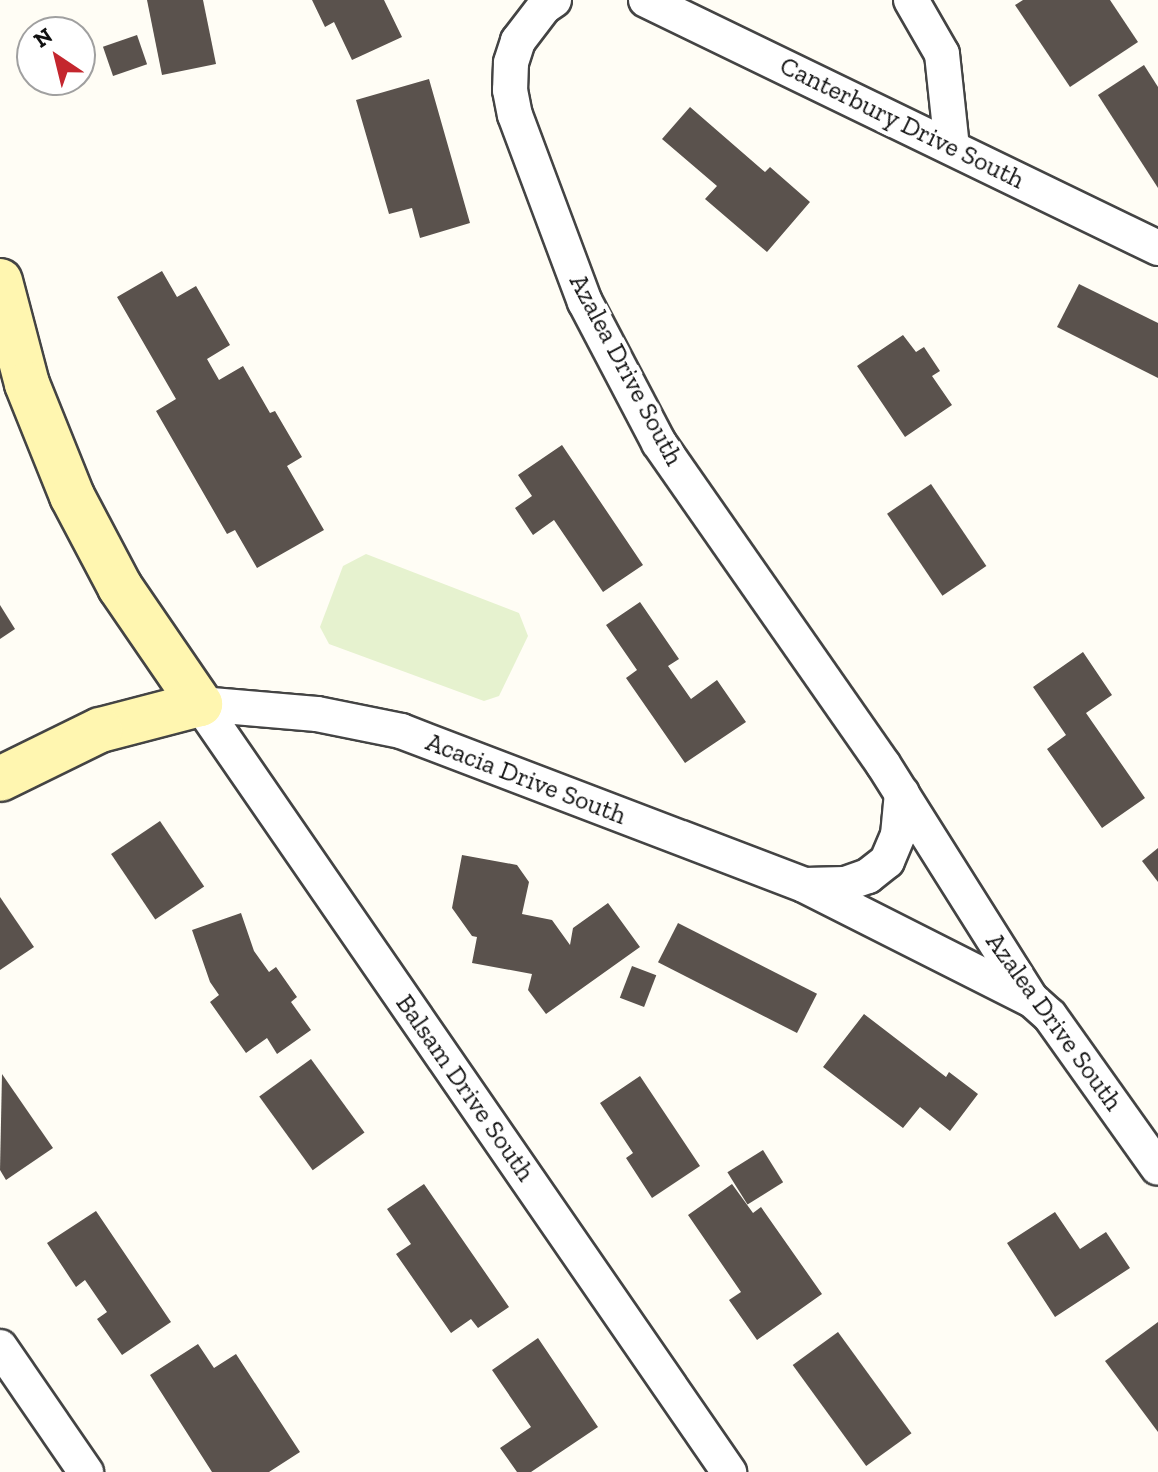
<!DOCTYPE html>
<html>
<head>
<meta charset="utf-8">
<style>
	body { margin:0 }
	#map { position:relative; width:1158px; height:1472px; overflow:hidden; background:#fffdf5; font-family:"Zilla Slab",serif }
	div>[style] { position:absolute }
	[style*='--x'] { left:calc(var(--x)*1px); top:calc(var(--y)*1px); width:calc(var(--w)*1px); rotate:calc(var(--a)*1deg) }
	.pitch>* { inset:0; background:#e6f2cf }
	.building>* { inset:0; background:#5a524d; transform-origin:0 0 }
	.roads { filter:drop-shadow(2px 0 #444) drop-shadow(-2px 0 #444) drop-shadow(0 2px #444) drop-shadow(0 -2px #444) }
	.street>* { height:34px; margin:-17px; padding:0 17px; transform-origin:17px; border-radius:17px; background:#fff }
	.secondary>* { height:44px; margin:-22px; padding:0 22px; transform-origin:22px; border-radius:22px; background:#fff6b0 }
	span { translate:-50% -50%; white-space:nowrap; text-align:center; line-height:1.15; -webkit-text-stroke:8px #fff; paint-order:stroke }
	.street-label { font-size:26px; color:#111 }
	.north { position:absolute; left:16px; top:16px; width:80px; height:80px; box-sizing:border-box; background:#fff; border:2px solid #a0a0a0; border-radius:50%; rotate:325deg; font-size:22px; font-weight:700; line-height:32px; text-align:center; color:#111 }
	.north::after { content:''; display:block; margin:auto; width:28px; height:36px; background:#c4262e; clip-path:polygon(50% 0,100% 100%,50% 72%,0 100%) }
</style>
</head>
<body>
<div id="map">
	<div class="pitch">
		<i style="clip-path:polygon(366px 554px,519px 613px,528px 636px,499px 696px,484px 701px,329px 644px,320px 627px,343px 566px)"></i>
	</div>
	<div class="building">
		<i style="clip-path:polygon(147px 0,203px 0,216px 64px,162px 75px)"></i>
		<i style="clip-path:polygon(312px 0,384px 0,402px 37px,352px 60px,334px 22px,325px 27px)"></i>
		<i style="clip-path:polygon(1023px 0,1110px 0,1138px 42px,1070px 87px,1015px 5px)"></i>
		<i style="left:137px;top:35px;width:31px;height:36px;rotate:71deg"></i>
		<i style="clip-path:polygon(1144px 65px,1158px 87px,1158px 188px,1098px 95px)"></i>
		<i style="clip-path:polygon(429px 79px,470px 223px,420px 238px,412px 208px,389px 214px,356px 100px)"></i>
		<i style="clip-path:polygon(690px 107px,765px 172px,770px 167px,810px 202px,767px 252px,705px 199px,717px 186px,662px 139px)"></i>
		<i style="clip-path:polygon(162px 271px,177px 297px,196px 286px,230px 345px,207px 359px,219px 380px,243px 366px,270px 413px,275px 411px,302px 457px,287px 466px,324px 530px,257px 568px,235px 530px,227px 534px,156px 411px,176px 399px,117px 297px)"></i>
		<i style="clip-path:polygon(1079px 284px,1158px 323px,1158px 378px,1057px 327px)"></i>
		<i style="clip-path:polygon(903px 335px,916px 352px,924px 347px,940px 371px,932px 376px,952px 405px,905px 437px,857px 366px)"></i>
		<i style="clip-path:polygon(562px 445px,643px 565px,603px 592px,554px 520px,533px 535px,515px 508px,532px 496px,518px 475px)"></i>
		<i style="left:931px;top:484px;width:99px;height:53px;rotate:56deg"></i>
		<i style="clip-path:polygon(640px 602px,679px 659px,668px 666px,691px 699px,717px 680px,746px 722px,685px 763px,626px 678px,637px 670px,606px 625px)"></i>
		<i style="clip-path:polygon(0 605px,15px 629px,0 639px)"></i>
		<i style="clip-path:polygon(1083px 652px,1112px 695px,1086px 713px,1145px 798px,1102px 828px,1047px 749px,1066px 735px,1033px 687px)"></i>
		<i style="left:160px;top:821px;width:79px;height:59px;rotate:56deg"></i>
		<i style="clip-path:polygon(1158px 848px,1158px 882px,1142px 861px)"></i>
		<i style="clip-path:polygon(462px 855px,517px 865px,529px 882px,522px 914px,552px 920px,570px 945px,573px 928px,608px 903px,640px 947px,546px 1014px,528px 990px,532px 974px,472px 963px,477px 937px,472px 936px,452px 908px)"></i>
		<i style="clip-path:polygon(0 897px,34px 947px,0 970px)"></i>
		<i style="clip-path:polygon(241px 913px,254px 951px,269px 972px,276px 967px,297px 997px,291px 1002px,311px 1030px,277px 1054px,267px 1038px,246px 1053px,210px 1002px,219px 995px,210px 982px,192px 930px)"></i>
		<i style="left:678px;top:923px;width:156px;height:44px;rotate:27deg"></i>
		<i style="left:632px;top:966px;width:26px;height:34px;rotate:21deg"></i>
		<i style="clip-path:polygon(864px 1014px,946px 1077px,949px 1072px,978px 1094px,950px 1131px,920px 1107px,903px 1128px,823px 1067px)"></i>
		<i style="left:311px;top:1059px;width:91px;height:64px;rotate:54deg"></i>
		<i style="clip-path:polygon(2px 1074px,53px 1148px,6px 1180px,0 1170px)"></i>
		<i style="clip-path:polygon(640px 1076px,700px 1166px,652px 1198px,626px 1158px,633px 1153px,600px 1103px)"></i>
		<i style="left:763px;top:1150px;width:38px;height:42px;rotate:58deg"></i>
		<i style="clip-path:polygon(424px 1184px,509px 1307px,478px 1328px,471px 1319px,451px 1333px,396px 1254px,411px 1244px,387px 1209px)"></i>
		<i style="clip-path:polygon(732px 1184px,753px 1213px,761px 1207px,822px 1294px,757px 1340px,729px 1300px,741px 1292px,688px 1215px)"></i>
		<i style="clip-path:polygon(96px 1211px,171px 1322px,122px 1355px,97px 1319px,107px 1312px,85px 1280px,76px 1287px,47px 1243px)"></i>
		<i style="clip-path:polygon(1055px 1212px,1080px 1249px,1106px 1232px,1130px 1268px,1055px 1317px,1007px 1243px)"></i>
		<i style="clip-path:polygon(1158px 1322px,1158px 1432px,1105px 1361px)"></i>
		<i style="left:838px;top:1332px;width:125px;height:56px;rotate:54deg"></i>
		<i style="clip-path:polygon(538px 1338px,598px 1427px,531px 1472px,517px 1472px,500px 1448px,531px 1427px,492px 1370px)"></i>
		<i style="clip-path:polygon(198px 1344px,214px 1368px,236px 1354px,300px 1452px,269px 1472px,212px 1472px,150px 1375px)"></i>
	</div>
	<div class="roads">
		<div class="street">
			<i style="--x:554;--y:0;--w:12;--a:145"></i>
			<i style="--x:544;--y:7;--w:43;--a:127.4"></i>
			<i style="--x:518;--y:41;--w:23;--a:108"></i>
			<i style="--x:511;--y:63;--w:27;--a:92"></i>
			<i style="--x:510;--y:90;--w:25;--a:79"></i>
			<i style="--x:515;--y:115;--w:200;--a:69.5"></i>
			<i style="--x:585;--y:302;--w:159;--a:62.3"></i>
			<i style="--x:659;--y:443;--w:391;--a:55.1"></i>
			<i style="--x:883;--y:764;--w:278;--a:57.8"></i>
			<i style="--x:1031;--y:999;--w:25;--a:42"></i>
			<i style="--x:1050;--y:1016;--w:186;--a:54.6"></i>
			<i style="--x:646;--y:0;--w:569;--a:25.84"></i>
			<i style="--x:911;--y:0;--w:62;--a:60.1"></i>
			<i style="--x:942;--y:54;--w:94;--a:83.9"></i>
			<i style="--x:200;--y:704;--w:933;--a:55.44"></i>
			<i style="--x:200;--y:704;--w:117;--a:4.9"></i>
			<i style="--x:317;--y:714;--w:86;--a:11.4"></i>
			<i style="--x:401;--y:731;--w:431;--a:20.9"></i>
			<i style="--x:804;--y:885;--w:253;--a:26.8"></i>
			<i style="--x:805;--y:885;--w:40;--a:-1.4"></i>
			<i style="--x:845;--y:884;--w:24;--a:-19"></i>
			<i style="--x:868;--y:876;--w:24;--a:-38"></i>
			<i style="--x:887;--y:861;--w:28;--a:-67"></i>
			<i style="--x:898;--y:835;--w:42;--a:-84.6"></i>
			<i style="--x:0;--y:1347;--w:152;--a:55.5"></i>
		</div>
		<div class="secondary">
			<i style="--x:0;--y:281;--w:106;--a:75.3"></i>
			<i style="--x:27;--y:384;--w:121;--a:68.1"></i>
			<i style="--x:72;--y:496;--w:103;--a:62.2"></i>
			<i style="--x:120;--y:587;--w:142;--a:55.6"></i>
			<i style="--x:200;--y:704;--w:103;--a:165.4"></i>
			<i style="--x:100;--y:730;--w:111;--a:153.9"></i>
		</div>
	</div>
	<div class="street-label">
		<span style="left:902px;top:123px;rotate:26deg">Canterbury Drive South</span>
		<span style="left:626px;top:370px;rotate:62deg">Azalea Drive South</span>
		<span style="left:526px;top:779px;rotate:21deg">Acacia Drive South</span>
		<span style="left:1054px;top:1022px;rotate:54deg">Azalea Drive South</span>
		<span style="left:465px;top:1088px;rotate:55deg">Balsam Drive South</span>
	</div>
	<div class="north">N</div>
</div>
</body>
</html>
